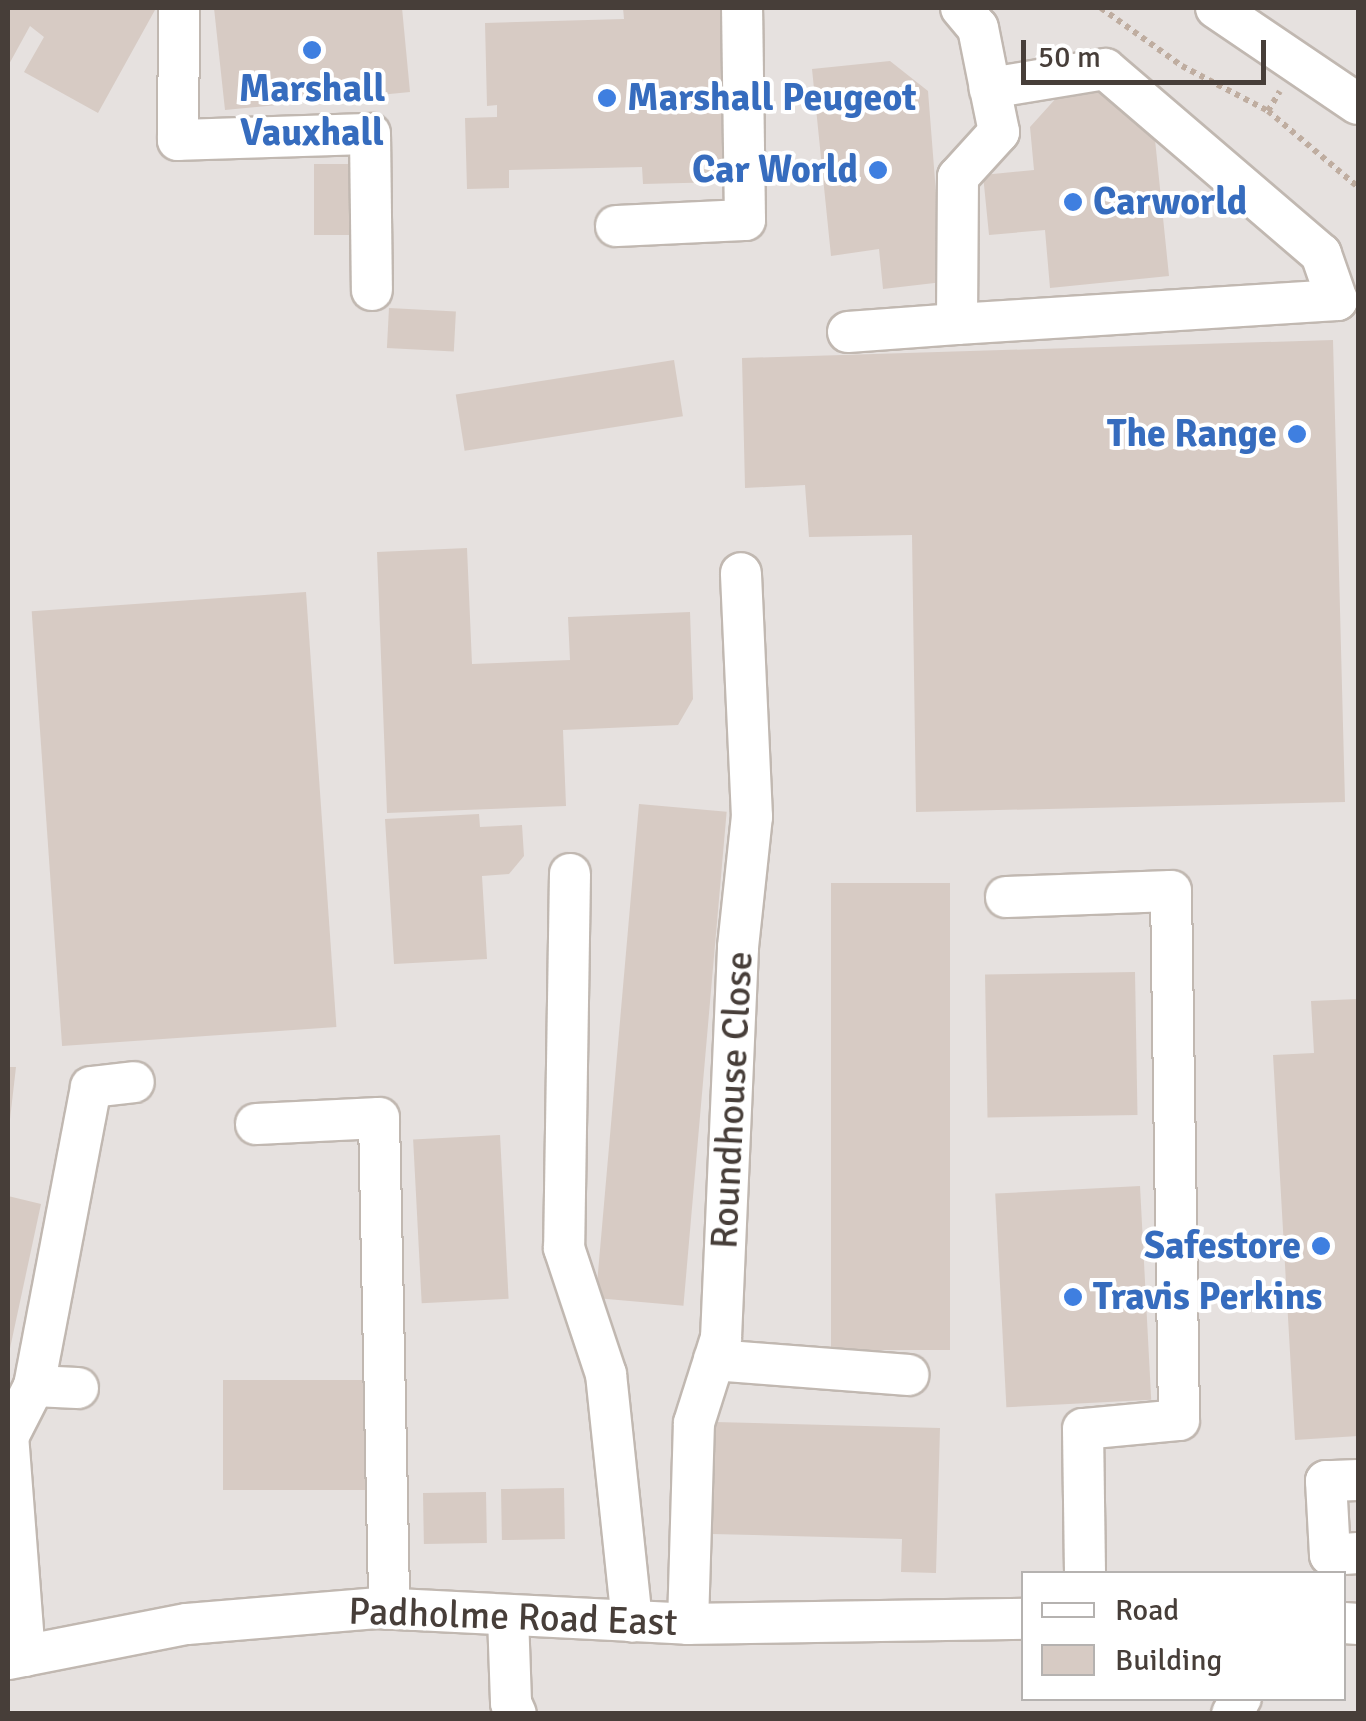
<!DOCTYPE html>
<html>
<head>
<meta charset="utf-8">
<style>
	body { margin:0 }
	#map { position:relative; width:1366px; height:1721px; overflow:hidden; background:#f4efea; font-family:Signika,sans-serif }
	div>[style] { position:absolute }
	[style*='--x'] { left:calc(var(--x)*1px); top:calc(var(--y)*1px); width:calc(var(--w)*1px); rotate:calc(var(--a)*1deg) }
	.industrial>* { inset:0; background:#e6e1df }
	.building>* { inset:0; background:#d7cbc4; transform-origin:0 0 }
	.path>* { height:6px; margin-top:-3px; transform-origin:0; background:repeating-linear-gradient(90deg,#bfada0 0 5px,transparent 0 10px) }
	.roads { filter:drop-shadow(2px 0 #c1b8b1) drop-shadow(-2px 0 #c1b8b1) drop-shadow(0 2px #c1b8b1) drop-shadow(0 -2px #c1b8b1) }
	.minor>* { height:40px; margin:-20px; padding:0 20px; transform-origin:20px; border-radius:20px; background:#fff }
	.dots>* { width:28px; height:28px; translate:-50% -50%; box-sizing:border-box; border:5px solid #fff; border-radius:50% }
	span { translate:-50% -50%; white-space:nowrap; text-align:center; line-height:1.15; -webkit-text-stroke:8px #fff; paint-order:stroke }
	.shop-label { font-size:38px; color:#366cbe; font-weight:700 }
	.left { translate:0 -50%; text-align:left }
	.right { translate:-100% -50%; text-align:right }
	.street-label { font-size:38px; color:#473e39 }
	.frame { position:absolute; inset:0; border:10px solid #473e39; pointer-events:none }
	.legend { position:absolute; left:1021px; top:1571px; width:325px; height:130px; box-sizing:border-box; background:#fff; border:2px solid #b5b2b0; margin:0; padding:12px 18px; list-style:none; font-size:30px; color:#473e39 }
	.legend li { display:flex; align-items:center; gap:20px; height:50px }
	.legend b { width:50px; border:2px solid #b5b2b0 }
	.scale { position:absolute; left:1021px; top:40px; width:245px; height:45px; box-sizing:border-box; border:5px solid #473e39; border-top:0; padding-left:12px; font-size:30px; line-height:35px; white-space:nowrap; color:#473e39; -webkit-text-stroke:8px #fff; paint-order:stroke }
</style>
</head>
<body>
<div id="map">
	<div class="industrial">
		<i style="clip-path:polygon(evenodd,8px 8px,1358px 8px,1358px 1713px,8px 1714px,8px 8px,1024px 1574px,1344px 1574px,1344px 1698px,1024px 1698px,1024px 1574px)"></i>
	</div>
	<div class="building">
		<i style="clip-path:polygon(8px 8px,150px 8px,155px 10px,98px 113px,24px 72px,44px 37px,30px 26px,8px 66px)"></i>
		<i style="clip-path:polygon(214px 8px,402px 8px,410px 92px,225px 110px)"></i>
		<i style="clip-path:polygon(623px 8px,732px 8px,734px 98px,721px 98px,724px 182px,643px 184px,642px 167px,509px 170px,509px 188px,467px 189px,465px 118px,497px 117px,497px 105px,487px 106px,485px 23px,624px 19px)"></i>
		<i style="clip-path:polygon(890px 61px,928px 91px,943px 282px,883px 289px,879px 249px,831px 256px,812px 69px)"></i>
		<i style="clip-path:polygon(1114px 91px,1153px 120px,1169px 276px,1050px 288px,1045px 230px,989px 235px,983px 175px,1034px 170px,1030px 127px,1058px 96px)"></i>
		<i style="left:314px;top:164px;width:39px;height:71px"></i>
		<i style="left:389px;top:308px;width:67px;height:40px;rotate:3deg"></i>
		<i style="clip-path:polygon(1333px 340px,1345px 802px,916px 812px,912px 535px,809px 537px,805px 485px,745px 488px,742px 358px)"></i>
		<i style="left:674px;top:360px;width:57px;height:221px;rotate:81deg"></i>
		<i style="clip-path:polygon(467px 548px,472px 664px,570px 660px,568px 617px,690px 612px,693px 699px,678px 725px,563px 730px,566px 806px,387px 813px,377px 552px)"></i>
		<i style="left:306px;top:592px;width:436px;height:275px;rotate:86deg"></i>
		<i style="left:639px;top:804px;width:88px;height:496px;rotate:5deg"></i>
		<i style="clip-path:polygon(479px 814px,480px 827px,522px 825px,524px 856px,509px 874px,482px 876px,487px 959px,394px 964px,385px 819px)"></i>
		<i style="left:831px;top:883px;width:119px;height:467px"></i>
		<i style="left:1135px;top:972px;width:143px;height:150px;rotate:89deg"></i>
		<i style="clip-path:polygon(1358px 999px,1358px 1436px,1295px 1440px,1273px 1055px,1314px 1053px,1311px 1001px)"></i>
		<i style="clip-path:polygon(8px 1067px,16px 1067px,10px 1119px,8px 1119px)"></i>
		<i style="left:500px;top:1135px;width:164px;height:87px;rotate:87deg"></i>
		<i style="left:1140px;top:1186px;width:214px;height:145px;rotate:87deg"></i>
		<i style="clip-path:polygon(8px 1196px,41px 1204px,9px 1353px,8px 1353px)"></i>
		<i style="left:223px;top:1380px;width:154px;height:110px"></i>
		<i style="clip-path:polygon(715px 1422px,940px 1428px,936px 1573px,901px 1572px,902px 1539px,712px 1534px)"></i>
		<i style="left:564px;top:1488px;width:51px;height:63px;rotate:89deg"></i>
		<i style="left:486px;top:1492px;width:51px;height:63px;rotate:89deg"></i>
	</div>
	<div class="path">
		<i style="--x:1101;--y:8;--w:100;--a:35.6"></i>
		<i style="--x:1182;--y:66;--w:97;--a:27.6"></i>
		<i style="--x:1268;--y:111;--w:118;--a:40.2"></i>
		<i style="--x:1268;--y:111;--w:23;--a:-59"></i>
	</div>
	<div class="roads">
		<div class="minor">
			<i style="--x:179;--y:8;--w:132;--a:90.4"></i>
			<i style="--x:178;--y:140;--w:192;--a:-1.8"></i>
			<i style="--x:370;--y:134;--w:156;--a:89.3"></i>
			<i style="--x:961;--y:8;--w:26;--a:50"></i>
			<i style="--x:978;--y:28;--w:61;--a:78.7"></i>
			<i style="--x:990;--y:88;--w:45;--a:78.4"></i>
			<i style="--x:999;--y:132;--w:61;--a:132.3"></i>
			<i style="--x:958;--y:177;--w:147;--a:90.4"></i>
			<i style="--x:957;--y:324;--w:381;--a:-3.6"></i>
			<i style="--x:1337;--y:300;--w:49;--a:-109.2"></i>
			<i style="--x:1321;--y:254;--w:284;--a:-139.4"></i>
			<i style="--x:1105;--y:69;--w:117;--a:170.6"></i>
			<i style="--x:1216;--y:8;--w:171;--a:34.1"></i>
			<i style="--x:616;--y:226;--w:129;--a:-2.7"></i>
			<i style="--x:745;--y:220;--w:212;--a:-90.8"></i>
			<i style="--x:848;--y:332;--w:109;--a:-4.2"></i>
			<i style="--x:570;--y:874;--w:374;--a:90.9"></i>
			<i style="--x:564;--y:1248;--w:133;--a:71.6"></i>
			<i style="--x:606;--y:1374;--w:249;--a:84"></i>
			<i style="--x:1006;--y:897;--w:165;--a:-2.1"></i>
			<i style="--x:1171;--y:891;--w:529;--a:89.13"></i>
			<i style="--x:1179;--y:1420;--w:96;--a:174.6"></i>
			<i style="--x:1083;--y:1429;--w:145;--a:89.2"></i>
			<i style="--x:256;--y:1124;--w:123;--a:-2.8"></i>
			<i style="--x:379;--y:1118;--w:491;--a:88.8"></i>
			<i style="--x:714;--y:1360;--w:195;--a:4.4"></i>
			<i style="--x:34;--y:1386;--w:44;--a:2.6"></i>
			<i style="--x:1358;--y:1480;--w:32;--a:178"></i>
			<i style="--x:1326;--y:1481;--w:74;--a:86.9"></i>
			<i style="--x:1330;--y:1555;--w:28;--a:-4"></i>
			<i style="--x:508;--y:1616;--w:87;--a:88"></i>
			<i style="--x:511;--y:1703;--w:12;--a:66"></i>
			<i style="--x:1344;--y:1623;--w:14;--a:4"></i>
			<i style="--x:688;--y:1624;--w:201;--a:-88.3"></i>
			<i style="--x:694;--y:1423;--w:89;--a:-72.4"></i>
			<i style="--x:721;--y:1338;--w:391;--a:-87.5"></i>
			<i style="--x:738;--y:947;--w:131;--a:-83.9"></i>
			<i style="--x:752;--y:817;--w:244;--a:-92.6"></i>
			<i style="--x:25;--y:1656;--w:220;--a:-94.4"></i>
			<i style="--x:8;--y:1437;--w:57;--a:-63"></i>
			<i style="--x:34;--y:1386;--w:304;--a:-79.2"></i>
			<i style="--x:91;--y:1087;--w:43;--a:-6.6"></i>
			<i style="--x:8;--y:1659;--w:182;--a:-11.1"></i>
			<i style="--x:187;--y:1624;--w:190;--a:-4.8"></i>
			<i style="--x:376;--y:1608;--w:312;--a:2.9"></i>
			<i style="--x:688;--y:1624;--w:336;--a:-0.9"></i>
			<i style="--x:1232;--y:1714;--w:18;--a:-61"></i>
		</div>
	</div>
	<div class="dots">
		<i style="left:312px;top:50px;background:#3f7fe0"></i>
		<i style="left:607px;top:98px;background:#3f7fe0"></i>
		<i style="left:878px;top:170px;background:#3f7fe0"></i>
		<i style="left:1073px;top:202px;background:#3f7fe0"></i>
		<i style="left:1297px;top:434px;background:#3f7fe0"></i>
		<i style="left:1321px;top:1246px;background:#3f7fe0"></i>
		<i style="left:1073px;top:1297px;background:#3f7fe0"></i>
	</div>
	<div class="shop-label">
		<span style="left:312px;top:111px">Marshall<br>Vauxhall</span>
		<span class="left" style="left:627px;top:98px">Marshall Peugeot</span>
		<span class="right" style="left:858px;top:170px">Car World</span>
		<span class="left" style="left:1093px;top:202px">Carworld</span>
		<span class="right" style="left:1277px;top:434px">The Range</span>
		<span class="right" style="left:1301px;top:1246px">Safestore</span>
		<span class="left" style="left:1093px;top:1297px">Travis Perkins</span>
	</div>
	<div class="street-label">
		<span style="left:732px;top:1100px;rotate:-87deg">Roundhouse Close</span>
		<span style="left:513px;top:1617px;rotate:2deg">Padholme Road East</span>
	</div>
	<div class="frame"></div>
	<ul class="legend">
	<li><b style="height:12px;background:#fff"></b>Road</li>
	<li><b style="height:28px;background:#d7cbc4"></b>Building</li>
	</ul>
	<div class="scale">50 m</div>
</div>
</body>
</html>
